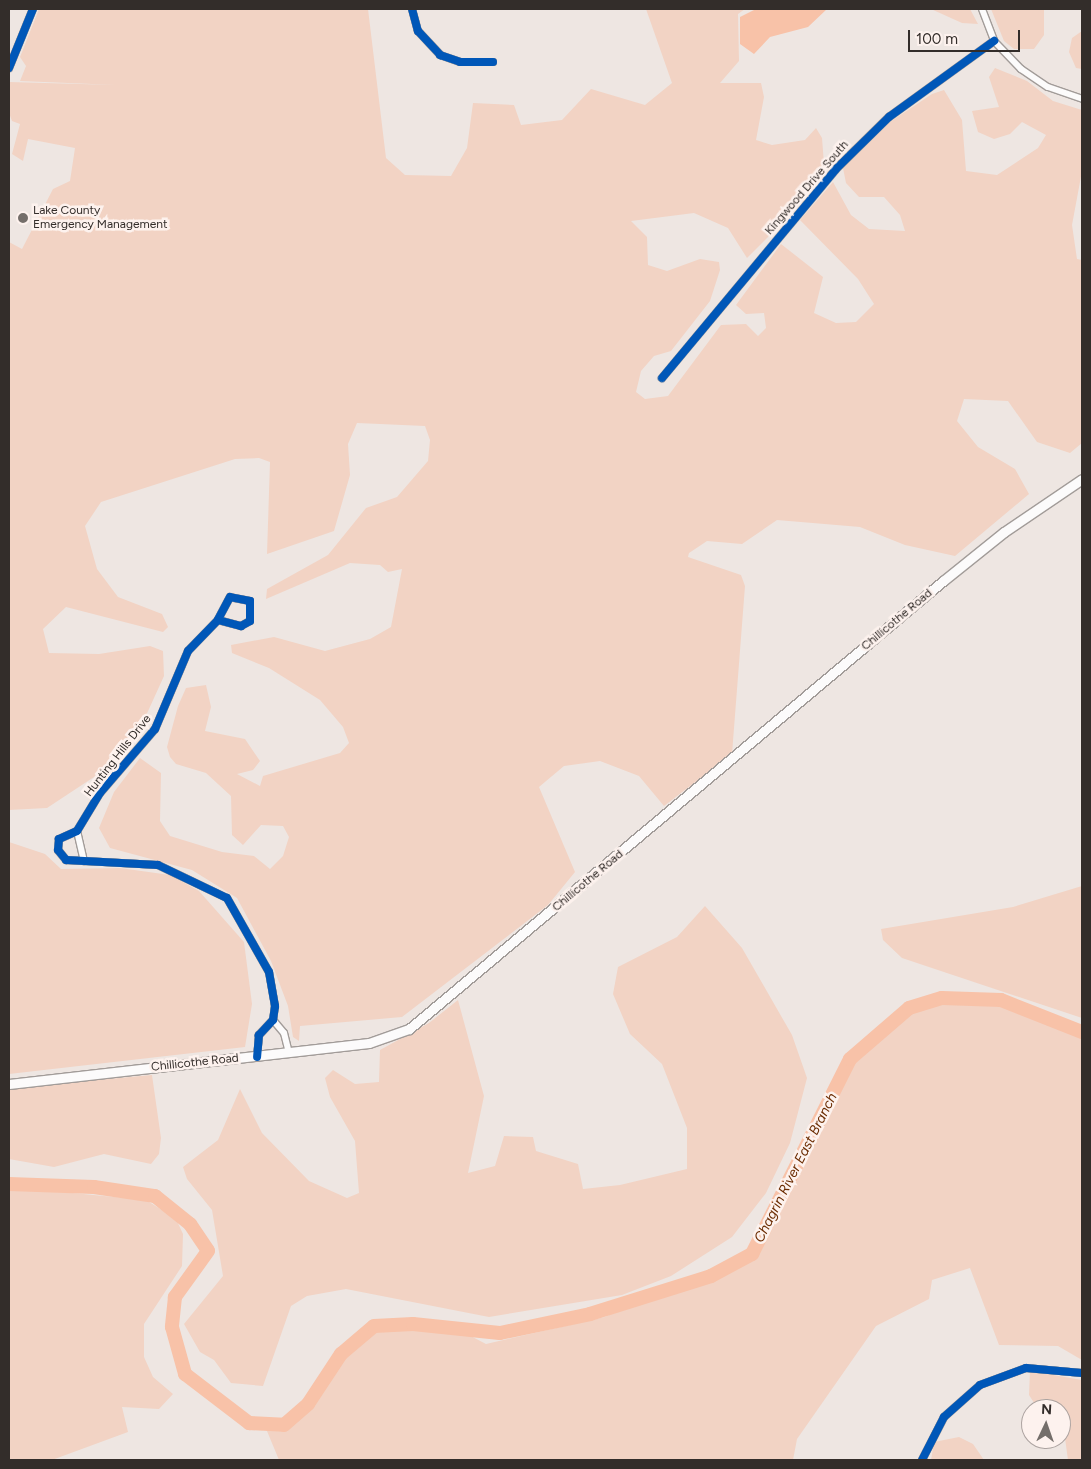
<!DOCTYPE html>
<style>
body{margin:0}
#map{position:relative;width:1091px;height:1469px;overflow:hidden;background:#eee6e2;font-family:Figtree,sans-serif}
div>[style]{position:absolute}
.green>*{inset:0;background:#f2d3c4}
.water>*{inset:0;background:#f8c2a8}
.river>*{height:14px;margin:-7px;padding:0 7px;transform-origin:7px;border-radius:7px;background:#f8c2a8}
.roads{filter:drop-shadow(1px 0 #a29c99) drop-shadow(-1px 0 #a29c99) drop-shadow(0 1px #a29c99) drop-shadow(0 -1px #a29c99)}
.street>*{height:6px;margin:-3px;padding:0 3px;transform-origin:3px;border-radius:3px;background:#fcfbfb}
.secondary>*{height:9px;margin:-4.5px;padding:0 4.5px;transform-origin:4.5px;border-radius:4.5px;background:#fcfbfb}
.cycleway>*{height:8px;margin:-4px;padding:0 4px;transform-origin:4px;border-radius:4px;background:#0057b8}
.dots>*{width:14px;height:14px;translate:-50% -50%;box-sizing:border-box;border:2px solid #fdf2ee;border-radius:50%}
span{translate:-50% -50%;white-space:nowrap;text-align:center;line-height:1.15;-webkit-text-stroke:5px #fdf2ee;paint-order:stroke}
.street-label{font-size:12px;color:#332d2a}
.poi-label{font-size:12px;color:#332d2a}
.left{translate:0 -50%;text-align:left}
.water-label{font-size:14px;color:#6b2c02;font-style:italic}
.frame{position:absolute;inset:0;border:10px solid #332d2a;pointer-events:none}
.north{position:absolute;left:1021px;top:1399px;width:50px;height:50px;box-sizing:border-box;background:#fdf2ee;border:1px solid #aca3a0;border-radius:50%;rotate:3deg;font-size:14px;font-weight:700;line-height:20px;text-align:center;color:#332d2a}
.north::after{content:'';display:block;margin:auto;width:18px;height:22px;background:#746e6a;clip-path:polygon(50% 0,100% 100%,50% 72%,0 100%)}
.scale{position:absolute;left:908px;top:30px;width:112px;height:22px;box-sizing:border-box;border:2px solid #332d2a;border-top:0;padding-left:6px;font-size:15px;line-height:18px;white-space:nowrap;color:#332d2a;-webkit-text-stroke:4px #fdf2ee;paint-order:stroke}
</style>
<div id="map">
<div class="green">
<div style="clip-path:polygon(39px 9px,368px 9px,386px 158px,405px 175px,451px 176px,467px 148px,473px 103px,514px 105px,521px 125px,562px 120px,591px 89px,645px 105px,672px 83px,646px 9px,745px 9px,738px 14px,739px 61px,720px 83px,761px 83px,764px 97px,756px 140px,772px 145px,805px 140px,816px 128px,822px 138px,824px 164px,774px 231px,747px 258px,728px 228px,694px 213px,631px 221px,647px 237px,648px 265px,667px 271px,700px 259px,719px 262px,720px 270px,710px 301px,671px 351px,654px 356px,641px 371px,636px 392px,645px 399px,668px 396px,721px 325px,746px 324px,758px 336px,766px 328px,764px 313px,746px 314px,736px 305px,781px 244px,823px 277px,814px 313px,836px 323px,856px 322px,874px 304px,858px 279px,800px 220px,833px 182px,851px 215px,869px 229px,905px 231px,900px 215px,884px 197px,859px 197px,846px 183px,843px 168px,890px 122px,932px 94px,944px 90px,962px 120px,966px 171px,997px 175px,1038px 148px,1046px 135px,1022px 122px,1010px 134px,994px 139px,978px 132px,972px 111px,999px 107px,989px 77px,995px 68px,1027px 81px,1053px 101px,1082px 110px,1082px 171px,1072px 225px,1077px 259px,1082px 260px,1082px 443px,1070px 453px,1037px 442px,1008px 401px,964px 399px,957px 421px,978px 447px,1015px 469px,1029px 494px,955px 556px,905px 545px,860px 527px,777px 520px,742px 544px,707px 541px,689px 553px,688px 557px,741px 575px,745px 586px,732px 754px,664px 806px,639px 776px,600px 761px,564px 766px,539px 787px,575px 872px,548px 905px,402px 1017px,300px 1026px,299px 1041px,293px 1037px,288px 1006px,271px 961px,237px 898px,192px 870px,110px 848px,99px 828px,114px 792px,140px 758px,161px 773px,160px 821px,170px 836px,222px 852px,254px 856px,270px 869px,283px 856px,289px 837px,283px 826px,261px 825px,243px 845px,232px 835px,231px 796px,206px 773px,176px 764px,170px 757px,167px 747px,178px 706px,186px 688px,206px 685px,211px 707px,205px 731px,245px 739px,260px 761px,253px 770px,237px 774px,260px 786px,263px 776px,340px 753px,349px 743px,343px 727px,320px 700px,269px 668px,232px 653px,231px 645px,274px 637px,325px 651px,370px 639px,391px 627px,402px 569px,388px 572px,380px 565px,350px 563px,266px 599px,267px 589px,328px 555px,366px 508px,397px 497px,428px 461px,430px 440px,425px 426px,357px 423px,348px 444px,350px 475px,334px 531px,267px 554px,270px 462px,259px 458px,235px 459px,101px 502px,85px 526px,97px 569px,118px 597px,162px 614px,168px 627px,163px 632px,66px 607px,43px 629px,49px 653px,99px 654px,150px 646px,163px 651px,164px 676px,139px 731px,94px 777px,47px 808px,9px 810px,9px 242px,22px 249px,53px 189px,70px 181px,75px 148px,28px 139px,23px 161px,12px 154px,20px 124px,12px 121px,9px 113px,9px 82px,116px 85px,20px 81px,26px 66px,20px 57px)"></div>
<div style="clip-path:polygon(931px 9px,970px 9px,978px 24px,962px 23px)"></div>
<div style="clip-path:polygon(991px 9px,1044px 9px,1044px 35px,1034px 49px,1014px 49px,1004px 41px)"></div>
<div style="clip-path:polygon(1082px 31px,1082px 69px,1076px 68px,1069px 52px,1072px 38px)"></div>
<div style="clip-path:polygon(9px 842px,45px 854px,61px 869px,120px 868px,170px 875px,199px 891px,244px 942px,252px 1004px,245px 1047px,9px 1074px)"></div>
<div style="clip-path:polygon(1082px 886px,1082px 1018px,902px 958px,883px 940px,881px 929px,1013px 907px)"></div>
<div style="clip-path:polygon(705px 906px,742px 948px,792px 1035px,807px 1078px,790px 1143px,766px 1193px,732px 1237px,671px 1276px,622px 1295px,489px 1317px,346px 1289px,307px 1296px,291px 1306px,263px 1386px,231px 1383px,214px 1360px,200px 1352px,184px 1324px,223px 1276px,212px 1210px,187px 1179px,183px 1167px,218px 1140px,240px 1089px,262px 1133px,309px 1181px,347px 1198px,359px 1193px,355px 1141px,330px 1097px,325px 1078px,333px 1070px,355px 1084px,379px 1082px,380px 1050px,429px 1023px,458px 1000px,484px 1096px,468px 1173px,495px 1166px,504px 1136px,533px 1137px,536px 1151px,578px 1164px,583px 1189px,620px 1185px,687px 1169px,687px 1128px,662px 1064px,630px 1034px,613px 994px,618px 967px,677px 937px)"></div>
<div style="clip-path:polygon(942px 998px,1001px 1000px,1082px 1032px,1082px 1360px,1058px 1346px,999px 1345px,970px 1268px,932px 1280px,929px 1299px,876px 1326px,797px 1439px,793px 1460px,279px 1460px,262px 1419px,284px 1425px,308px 1404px,341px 1354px,374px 1326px,413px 1324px,463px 1332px,486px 1344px,605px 1317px,655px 1293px,711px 1276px,752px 1254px,850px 1059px,909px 1008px)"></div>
<div style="clip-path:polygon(152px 1075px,161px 1138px,159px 1154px,151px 1164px,104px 1154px,54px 1167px,9px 1159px,9px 1088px)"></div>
<div style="clip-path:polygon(9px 1187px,146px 1200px,176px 1219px,183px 1234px,182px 1266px,144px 1324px,144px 1357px,153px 1377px,173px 1394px,159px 1409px,122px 1407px,128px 1432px,52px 1460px,9px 1460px)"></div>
<div style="clip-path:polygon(1030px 1371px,1082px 1380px,1082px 1460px,1068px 1460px,1061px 1409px,1038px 1409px,1029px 1395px)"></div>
<div style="clip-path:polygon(959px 1437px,973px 1444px,984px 1460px,931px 1460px,934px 1442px)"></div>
</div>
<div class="water">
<div style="clip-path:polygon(756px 9px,827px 9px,808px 27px,770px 37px,754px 54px,740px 44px,740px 17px)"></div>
</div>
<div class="river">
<div style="left:9px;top:1184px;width:85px;rotate:2deg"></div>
<div style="left:94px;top:1187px;width:62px;rotate:8.4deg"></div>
<div style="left:155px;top:1196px;width:45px;rotate:38.7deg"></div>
<div style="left:190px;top:1224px;width:32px;rotate:56deg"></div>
<div style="left:208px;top:1251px;width:57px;rotate:125.7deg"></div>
<div style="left:175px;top:1297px;width:30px;rotate:96deg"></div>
<div style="left:172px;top:1327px;width:49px;rotate:74.5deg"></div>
<div style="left:185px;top:1374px;width:81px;rotate:37.4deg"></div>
<div style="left:249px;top:1423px;width:35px;rotate:3deg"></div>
<div style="left:284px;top:1425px;width:32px;rotate:-41deg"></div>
<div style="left:308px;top:1404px;width:60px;rotate:-56.6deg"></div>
<div style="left:341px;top:1354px;width:43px;rotate:-40.3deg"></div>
<div style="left:374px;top:1326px;width:39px;rotate:-3deg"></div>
<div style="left:413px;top:1324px;width:87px;rotate:5.9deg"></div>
<div style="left:500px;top:1333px;width:92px;rotate:-11.9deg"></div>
<div style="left:590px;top:1314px;width:127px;rotate:-17.4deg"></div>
<div style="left:711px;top:1276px;width:47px;rotate:-28.2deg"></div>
<div style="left:752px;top:1254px;width:218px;rotate:-63.3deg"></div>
<div style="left:850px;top:1059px;width:78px;rotate:-40.8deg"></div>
<div style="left:909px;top:1008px;width:34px;rotate:-17deg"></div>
<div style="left:942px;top:998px;width:59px;rotate:1.9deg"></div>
<div style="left:1001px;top:1000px;width:87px;rotate:21.6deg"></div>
</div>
<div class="roads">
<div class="street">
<div style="left:412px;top:9px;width:23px;rotate:75deg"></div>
<div style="left:418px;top:31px;width:33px;rotate:47deg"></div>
<div style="left:440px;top:55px;width:21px;rotate:19deg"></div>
<div style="left:460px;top:62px;width:33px"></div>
<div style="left:982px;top:9px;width:34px;rotate:69deg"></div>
<div style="left:994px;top:41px;width:39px;rotate:46deg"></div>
<div style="left:1021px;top:69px;width:32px;rotate:34deg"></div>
<div style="left:1048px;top:87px;width:36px;rotate:19deg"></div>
<div style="left:9px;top:68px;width:64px;rotate:-67.9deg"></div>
<div style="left:662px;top:378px;width:271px;rotate:-50.2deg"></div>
<div style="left:835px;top:170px;width:76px;rotate:-44.5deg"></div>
<div style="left:889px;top:117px;width:130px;rotate:-35.9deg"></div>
<div style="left:218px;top:620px;width:24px;rotate:15deg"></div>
<div style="left:241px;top:626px;width:10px;rotate:-29deg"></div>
<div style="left:250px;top:621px;width:20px;rotate:-90deg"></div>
<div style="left:250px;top:601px;width:20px;rotate:-169deg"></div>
<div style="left:230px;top:597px;width:26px;rotate:118deg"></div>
<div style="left:218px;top:620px;width:43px;rotate:134.1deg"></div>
<div style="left:188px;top:651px;width:85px;rotate:112.9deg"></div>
<div style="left:155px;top:729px;width:84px;rotate:130.7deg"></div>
<div style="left:100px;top:793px;width:44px;rotate:121.2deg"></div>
<div style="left:77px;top:831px;width:20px;rotate:156deg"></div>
<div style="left:59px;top:839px;width:11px;rotate:95deg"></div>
<div style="left:58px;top:850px;width:13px;rotate:51deg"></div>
<div style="left:66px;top:860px;width:92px;rotate:3.1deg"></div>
<div style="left:158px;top:865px;width:76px;rotate:25.6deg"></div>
<div style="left:227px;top:898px;width:85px;rotate:60.4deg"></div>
<div style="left:269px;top:972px;width:35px;rotate:80deg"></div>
<div style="left:275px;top:1006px;width:14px;rotate:98deg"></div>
<div style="left:273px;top:1020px;width:21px;rotate:133deg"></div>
<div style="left:259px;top:1035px;width:22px;rotate:95deg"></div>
<div style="left:77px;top:831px;width:31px;rotate:77deg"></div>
<div style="left:273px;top:1020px;width:17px;rotate:50deg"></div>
<div style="left:284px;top:1033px;width:21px;rotate:76deg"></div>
<div style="left:922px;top:1460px;width:48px;rotate:-62.9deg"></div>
<div style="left:944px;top:1417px;width:48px;rotate:-41.6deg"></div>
<div style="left:980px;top:1385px;width:49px;rotate:-20.3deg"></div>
<div style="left:1026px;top:1368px;width:56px;rotate:5.1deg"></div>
</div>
<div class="secondary">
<div style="left:9px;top:1084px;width:362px;rotate:-6.5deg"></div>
<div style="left:369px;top:1043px;width:42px;rotate:-19.3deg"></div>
<div style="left:409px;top:1029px;width:697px;rotate:-40deg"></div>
<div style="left:943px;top:581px;width:78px;rotate:-38.8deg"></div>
<div style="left:1004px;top:532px;width:94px;rotate:-34.2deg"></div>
</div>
</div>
<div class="cycleway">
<div style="left:412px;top:9px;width:23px;rotate:75deg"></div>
<div style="left:418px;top:31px;width:33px;rotate:47deg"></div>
<div style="left:440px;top:55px;width:21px;rotate:19deg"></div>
<div style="left:460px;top:62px;width:33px"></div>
<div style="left:9px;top:68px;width:64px;rotate:-67.9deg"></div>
<div style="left:662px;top:378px;width:271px;rotate:-50.2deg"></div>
<div style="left:835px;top:170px;width:76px;rotate:-44.5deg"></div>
<div style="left:889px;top:117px;width:130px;rotate:-35.9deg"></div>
<div style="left:218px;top:620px;width:24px;rotate:15deg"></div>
<div style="left:241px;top:626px;width:10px;rotate:-29deg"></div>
<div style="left:250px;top:621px;width:20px;rotate:-90deg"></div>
<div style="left:250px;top:601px;width:20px;rotate:-169deg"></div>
<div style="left:230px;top:597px;width:26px;rotate:118deg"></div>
<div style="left:218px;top:620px;width:43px;rotate:134.1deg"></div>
<div style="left:188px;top:651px;width:85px;rotate:112.9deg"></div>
<div style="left:155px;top:729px;width:84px;rotate:130.7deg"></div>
<div style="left:100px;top:793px;width:44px;rotate:121.2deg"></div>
<div style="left:77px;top:831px;width:20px;rotate:156deg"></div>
<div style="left:59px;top:839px;width:11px;rotate:95deg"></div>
<div style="left:58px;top:850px;width:13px;rotate:51deg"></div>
<div style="left:66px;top:860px;width:92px;rotate:3.1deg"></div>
<div style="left:158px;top:865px;width:76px;rotate:25.6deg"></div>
<div style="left:227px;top:898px;width:85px;rotate:60.4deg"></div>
<div style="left:269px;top:972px;width:35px;rotate:80deg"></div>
<div style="left:275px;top:1006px;width:14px;rotate:98deg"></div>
<div style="left:273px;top:1020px;width:21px;rotate:133deg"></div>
<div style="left:259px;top:1035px;width:22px;rotate:95deg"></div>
<div style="left:922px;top:1460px;width:48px;rotate:-62.9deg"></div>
<div style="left:944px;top:1417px;width:48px;rotate:-41.6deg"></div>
<div style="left:980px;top:1385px;width:49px;rotate:-20.3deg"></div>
<div style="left:1026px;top:1368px;width:56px;rotate:5.1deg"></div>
</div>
<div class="dots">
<div style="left:23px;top:218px;background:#746e6a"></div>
</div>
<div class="street-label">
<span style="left:807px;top:188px;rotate:-49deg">Kingwood Drive South</span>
<span style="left:897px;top:620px;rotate:-40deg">Chillicothe Road</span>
<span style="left:118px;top:756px;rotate:-52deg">Hunting Hills Drive</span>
<span style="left:588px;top:881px;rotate:-40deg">Chillicothe Road</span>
<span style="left:195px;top:1063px;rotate:-6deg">Chillicothe Road</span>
</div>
<div class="poi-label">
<span class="left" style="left:33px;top:218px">Lake County<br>Emergency Management</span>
</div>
<div class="water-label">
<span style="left:796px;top:1168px;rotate:-63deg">Chagrin River East Branch</span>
</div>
<div class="frame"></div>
<div class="north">N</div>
<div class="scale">100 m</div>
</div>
